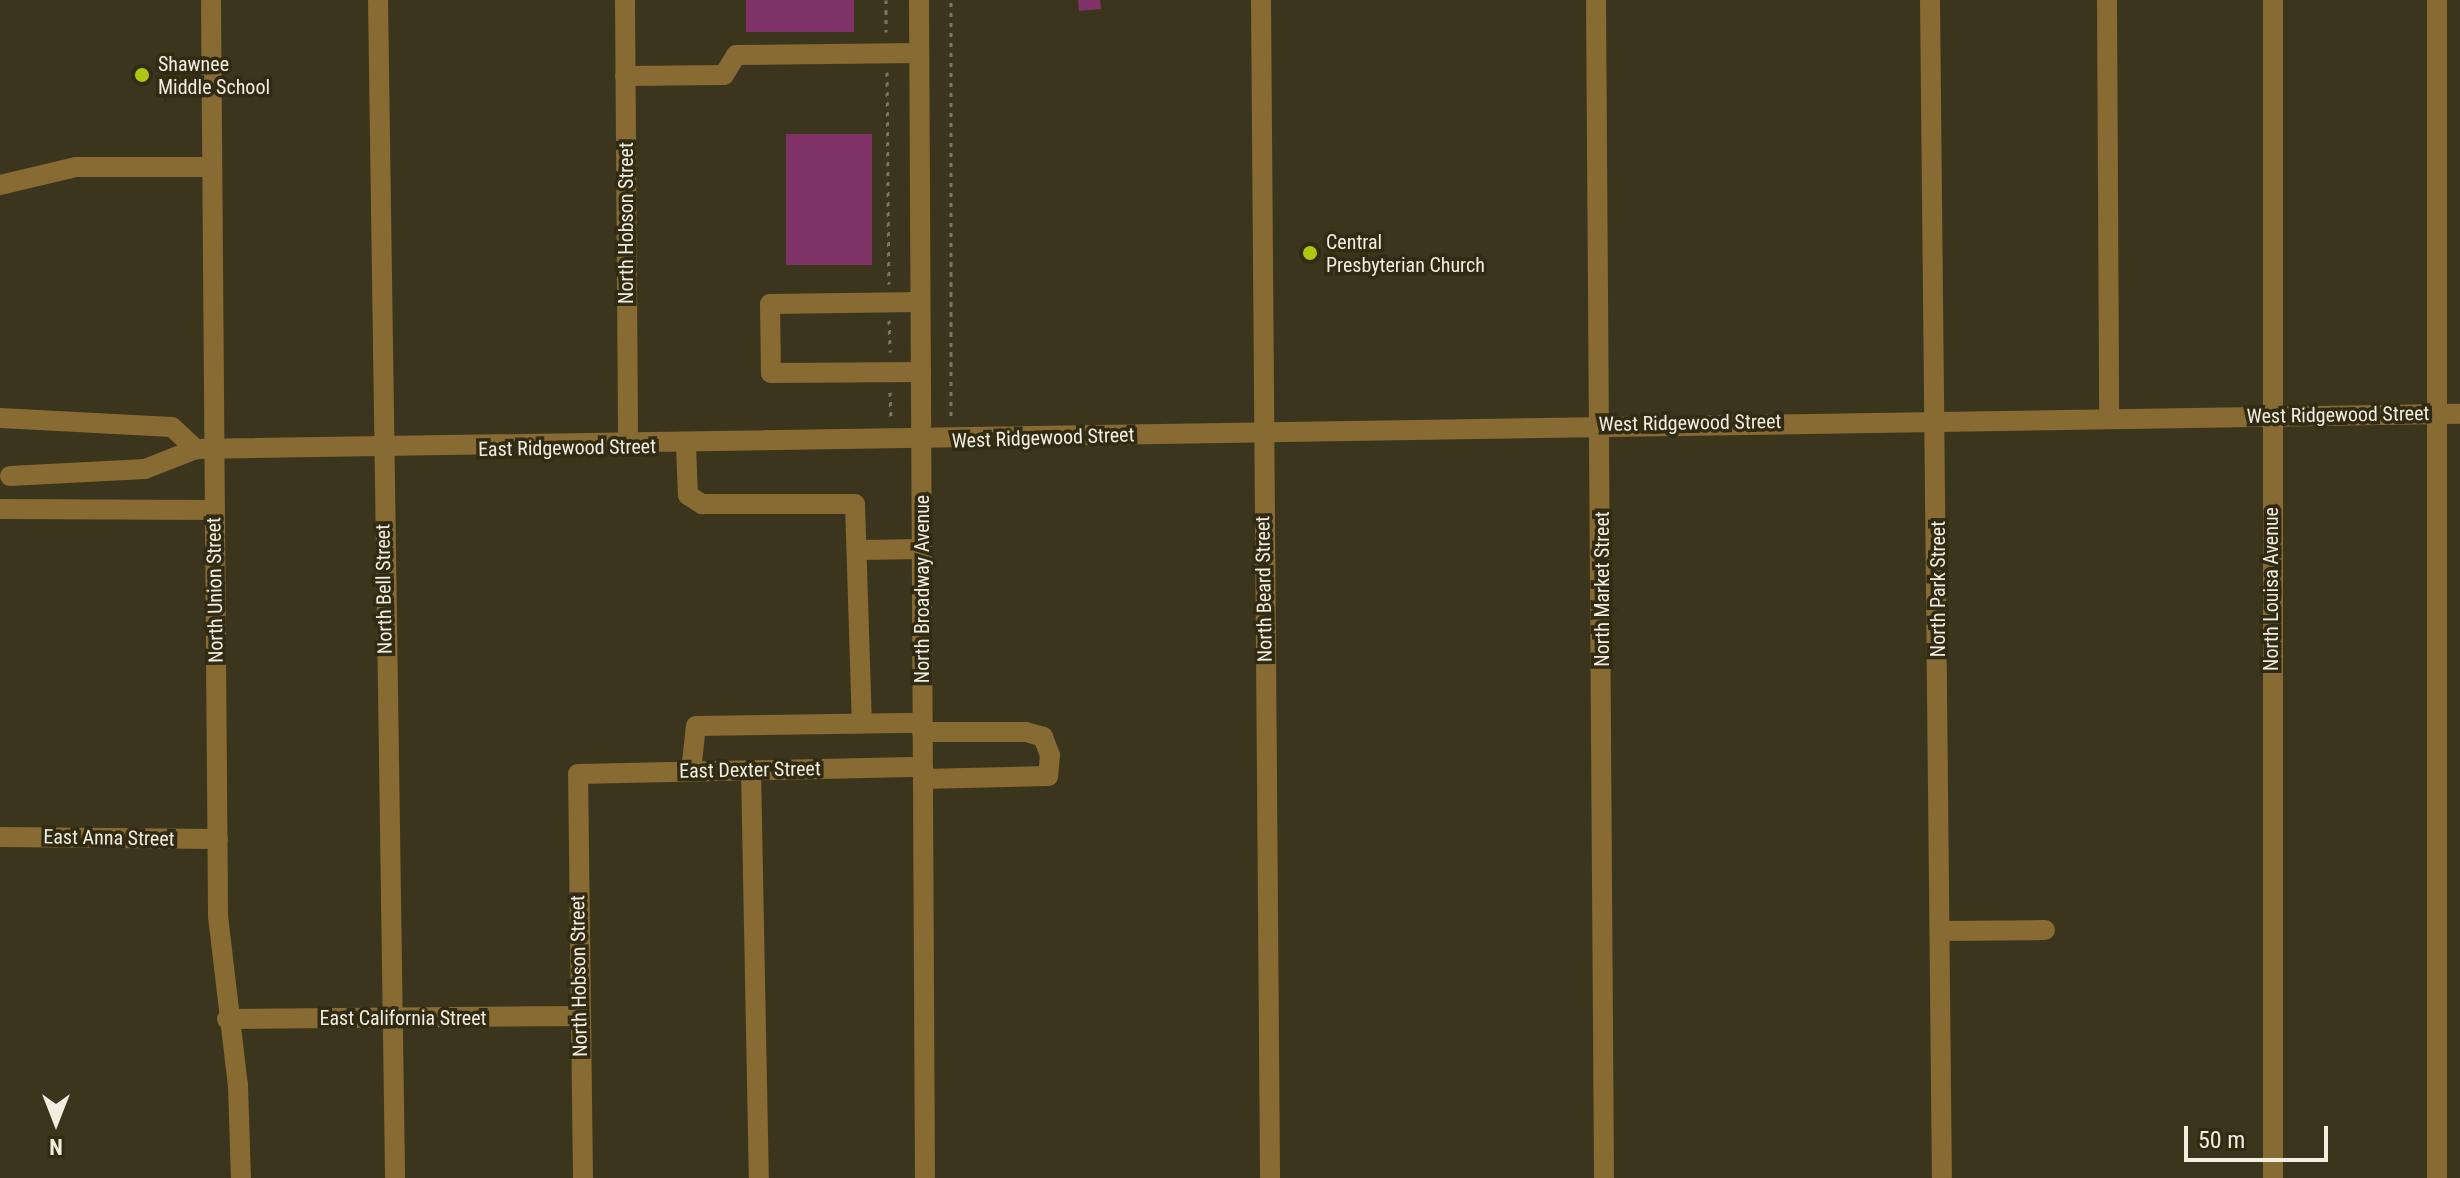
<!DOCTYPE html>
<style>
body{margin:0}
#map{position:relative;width:2460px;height:1178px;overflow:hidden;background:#3b351d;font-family:"Roboto Condensed",sans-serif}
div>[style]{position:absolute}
.building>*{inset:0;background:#803366;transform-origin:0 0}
.path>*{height:3px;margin-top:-1.5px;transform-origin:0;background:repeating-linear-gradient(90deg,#7b7662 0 4px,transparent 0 10px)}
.minor>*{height:20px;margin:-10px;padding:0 10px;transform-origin:10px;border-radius:10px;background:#886a33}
.dots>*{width:22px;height:22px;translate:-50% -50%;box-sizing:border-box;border:4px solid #312b13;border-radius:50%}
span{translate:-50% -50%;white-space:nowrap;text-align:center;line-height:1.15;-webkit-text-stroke:7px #312b13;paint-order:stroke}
.poi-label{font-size:20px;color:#f1eee0}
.left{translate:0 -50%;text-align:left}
.street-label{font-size:20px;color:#f1eee0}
.north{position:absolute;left:16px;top:1082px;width:80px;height:80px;-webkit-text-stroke:6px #312b13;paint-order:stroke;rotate:180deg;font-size:22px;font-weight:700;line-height:32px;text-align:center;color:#f1eee0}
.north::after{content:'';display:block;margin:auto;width:28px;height:36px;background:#f1eee0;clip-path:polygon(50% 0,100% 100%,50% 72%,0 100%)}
.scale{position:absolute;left:2184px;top:1126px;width:144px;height:36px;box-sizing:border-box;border:4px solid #f1eee0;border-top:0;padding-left:10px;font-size:24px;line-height:28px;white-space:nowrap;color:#f1eee0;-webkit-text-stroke:6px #312b13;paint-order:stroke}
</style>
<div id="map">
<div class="building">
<div style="left:746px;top:0;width:108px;height:32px"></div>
<div style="clip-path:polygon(1078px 0,1100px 0,1101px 9px,1079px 11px)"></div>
<div style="left:786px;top:134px;width:86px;height:131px"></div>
</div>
<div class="path">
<div style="left:886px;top:0;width:32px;rotate:90deg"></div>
<div style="left:887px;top:72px;width:212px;rotate:89.5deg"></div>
<div style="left:889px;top:320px;width:32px;rotate:88deg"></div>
<div style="left:890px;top:392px;width:25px;rotate:88deg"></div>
<div style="left:951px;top:416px;width:416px;rotate:-90deg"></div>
</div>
<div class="minor">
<div style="left:211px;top:0;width:916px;rotate:89.56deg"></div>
<div style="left:218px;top:916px;width:170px;rotate:83.3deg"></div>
<div style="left:238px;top:1085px;width:93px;rotate:88.2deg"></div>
<div style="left:378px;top:0;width:1178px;rotate:89.17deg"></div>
<div style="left:625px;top:0;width:447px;rotate:89.6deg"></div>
<div style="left:919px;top:0;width:1178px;rotate:89.71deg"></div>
<div style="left:1261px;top:0;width:1178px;rotate:89.56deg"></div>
<div style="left:1596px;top:0;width:1178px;rotate:89.61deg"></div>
<div style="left:1930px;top:0;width:1178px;rotate:89.42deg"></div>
<div style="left:2107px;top:0;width:419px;rotate:89.7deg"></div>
<div style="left:625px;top:76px;width:99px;rotate:-0.6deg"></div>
<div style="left:724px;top:75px;width:23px;rotate:-59deg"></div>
<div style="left:736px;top:55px;width:183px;rotate:-0.6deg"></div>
<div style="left:0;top:185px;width:78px;rotate:-13.3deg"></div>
<div style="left:76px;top:167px;width:136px"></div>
<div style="left:920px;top:302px;width:150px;rotate:179.2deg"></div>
<div style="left:770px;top:304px;width:69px;rotate:89.2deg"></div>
<div style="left:771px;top:373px;width:150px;rotate:-0.4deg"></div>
<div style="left:0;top:418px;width:172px;rotate:3deg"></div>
<div style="left:172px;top:427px;width:33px;rotate:43deg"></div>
<div style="left:686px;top:446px;width:49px;rotate:87.7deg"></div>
<div style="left:688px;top:495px;width:17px;rotate:33deg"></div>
<div style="left:702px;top:504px;width:153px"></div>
<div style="left:855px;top:504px;width:219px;rotate:88.2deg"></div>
<div style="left:10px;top:476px;width:135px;rotate:-3deg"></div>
<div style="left:145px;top:469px;width:55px;rotate:-21.4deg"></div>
<div style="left:196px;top:449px;width:2264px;rotate:-0.89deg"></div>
<div style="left:0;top:509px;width:214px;rotate:0.3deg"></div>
<div style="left:861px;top:550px;width:61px;rotate:-0.9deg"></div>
<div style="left:922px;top:732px;width:104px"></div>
<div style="left:1026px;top:732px;width:18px;rotate:16deg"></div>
<div style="left:1043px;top:737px;width:19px;rotate:69deg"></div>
<div style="left:1050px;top:755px;width:21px;rotate:95deg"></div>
<div style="left:1048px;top:776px;width:125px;rotate:178.6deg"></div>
<div style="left:751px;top:770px;width:408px;rotate:88.9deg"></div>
<div style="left:691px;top:771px;width:45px;rotate:-83.7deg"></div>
<div style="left:696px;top:726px;width:226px;rotate:-0.8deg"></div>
<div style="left:0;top:837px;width:218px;rotate:0.5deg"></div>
<div style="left:1940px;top:931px;width:105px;rotate:-0.5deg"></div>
<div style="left:227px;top:1019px;width:352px;rotate:-0.5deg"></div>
<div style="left:583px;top:1178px;width:404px;rotate:-90.7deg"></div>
<div style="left:578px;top:774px;width:345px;rotate:-1.2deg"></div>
<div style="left:2273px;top:1178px;width:1178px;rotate:-90deg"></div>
<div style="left:2437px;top:1178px;width:1178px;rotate:-90deg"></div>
</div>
<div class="dots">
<div style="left:142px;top:75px;background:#acc612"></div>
<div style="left:1310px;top:253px;background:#acc612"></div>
</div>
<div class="poi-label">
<span class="left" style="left:158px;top:76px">Shawnee<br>Middle School</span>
<span class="left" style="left:1326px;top:254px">Central<br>Presbyterian Church</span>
</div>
<div class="street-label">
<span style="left:626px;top:223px;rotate:-90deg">North Hobson Street</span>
<span style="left:2338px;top:415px;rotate:-1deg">West Ridgewood Street</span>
<span style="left:1690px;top:423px;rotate:-1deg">West Ridgewood Street</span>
<span style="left:1043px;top:438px;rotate:-2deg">West Ridgewood Street</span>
<span style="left:567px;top:448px;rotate:-1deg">East Ridgewood Street</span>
<span style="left:384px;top:589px;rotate:-91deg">North Bell Street</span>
<span style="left:922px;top:589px;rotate:-90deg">North Broadway Avenue</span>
<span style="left:1264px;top:589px;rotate:-91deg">North Beard Street</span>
<span style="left:1602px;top:589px;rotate:-90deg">North Market Street</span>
<span style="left:1938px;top:589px;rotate:-90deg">North Park Street</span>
<span style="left:2271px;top:589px;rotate:-90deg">North Louisa Avenue</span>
<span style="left:215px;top:590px;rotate:-91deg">North Union Street</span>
<span style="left:750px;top:770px;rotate:-1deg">East Dexter Street</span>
<span style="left:109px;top:838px;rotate:1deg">East Anna Street</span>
<span style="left:579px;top:976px;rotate:-91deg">North Hobson Street</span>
<span style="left:403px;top:1018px">East California Street</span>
</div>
<div class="north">N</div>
<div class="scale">50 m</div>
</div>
